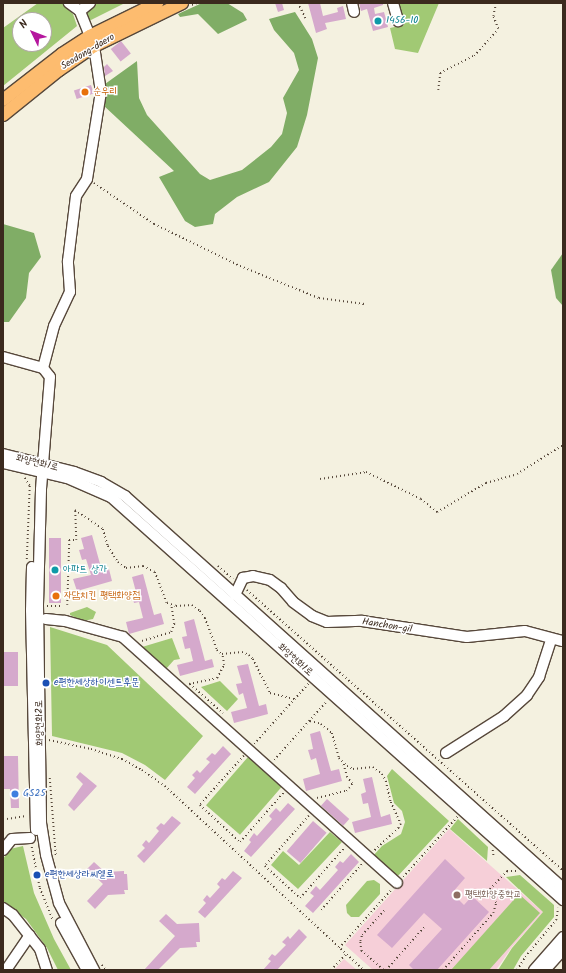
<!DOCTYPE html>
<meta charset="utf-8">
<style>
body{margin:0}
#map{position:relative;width:566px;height:973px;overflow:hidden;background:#f4f1e0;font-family:Kalam,"Poor Story",sans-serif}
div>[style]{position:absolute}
.built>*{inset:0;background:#f6cfd8}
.green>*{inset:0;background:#a1c974;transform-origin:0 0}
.forest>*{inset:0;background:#80ad66}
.building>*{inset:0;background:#d5a9cc;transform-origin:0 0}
.path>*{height:1.5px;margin-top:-0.75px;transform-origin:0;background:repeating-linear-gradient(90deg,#57483b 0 1px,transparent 0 4px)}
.roads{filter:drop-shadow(1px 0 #57483b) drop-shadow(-1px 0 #57483b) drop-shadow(0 1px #57483b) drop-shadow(0 -1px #57483b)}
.minor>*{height:10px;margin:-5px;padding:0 5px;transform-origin:5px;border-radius:5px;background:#fff}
.major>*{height:12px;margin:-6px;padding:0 6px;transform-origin:6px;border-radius:6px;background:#fdbc6f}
.dots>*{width:11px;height:11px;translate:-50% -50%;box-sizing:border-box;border:2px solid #fff;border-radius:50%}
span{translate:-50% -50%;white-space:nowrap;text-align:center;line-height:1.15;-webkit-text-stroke:3px #fff;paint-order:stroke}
.culture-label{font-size:10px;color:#0d838f}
.left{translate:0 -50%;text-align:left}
.street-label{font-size:10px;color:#3b2a1e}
.food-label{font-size:10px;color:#c56008}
.transit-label{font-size:10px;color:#164399}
.shop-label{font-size:10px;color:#366cbe}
.education-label{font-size:10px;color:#785e54}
.frame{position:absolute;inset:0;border:4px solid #3b2a1e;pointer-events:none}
.north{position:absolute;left:12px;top:12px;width:40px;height:40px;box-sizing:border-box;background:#fff;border:1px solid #b1aaa5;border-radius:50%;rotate:313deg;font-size:11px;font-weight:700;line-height:16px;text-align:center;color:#3b2a1e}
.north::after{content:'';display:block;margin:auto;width:14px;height:18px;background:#b5179e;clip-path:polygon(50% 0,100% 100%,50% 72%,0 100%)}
</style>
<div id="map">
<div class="built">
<div style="clip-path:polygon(449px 829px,543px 912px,512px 947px,496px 970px,373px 970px,345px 945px)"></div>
<div style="clip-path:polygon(344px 959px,357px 970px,334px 970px)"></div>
</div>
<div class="green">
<div style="clip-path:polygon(evenodd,38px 3px,63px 3px,73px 14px,77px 26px,3px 86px,3px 28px,38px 3px,20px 20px,44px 20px,44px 44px,20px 44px,20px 20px)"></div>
<div style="clip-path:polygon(95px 3px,125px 3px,89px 21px,86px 10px)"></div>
<div style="clip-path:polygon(398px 3px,439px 3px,418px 53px,395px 49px,390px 28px,404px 25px)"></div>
<div style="clip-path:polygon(87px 607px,96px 612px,93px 619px,83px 621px,70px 615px,70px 613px)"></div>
<div style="clip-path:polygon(50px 627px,107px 645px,203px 736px,165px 780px,145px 765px,122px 753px,52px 736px)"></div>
<div style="clip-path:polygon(172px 638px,180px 659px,174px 660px,166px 669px,142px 647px)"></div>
<div style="clip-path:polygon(220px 681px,238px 699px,227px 711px,201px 687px)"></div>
<div style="left:248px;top:757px;width:45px;height:64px;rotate:41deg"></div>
<div style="clip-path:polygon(392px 769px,449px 821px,397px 877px,373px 856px,382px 846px,401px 834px,405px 822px,402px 811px,394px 803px,387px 776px)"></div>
<div style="clip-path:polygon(458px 819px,488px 847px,487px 861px,450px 829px)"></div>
<div style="clip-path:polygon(330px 832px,342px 842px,298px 889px,271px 865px,283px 851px,299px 865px)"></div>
<div style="clip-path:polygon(23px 846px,34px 893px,54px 939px,71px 970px,58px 970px,47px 948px,26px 919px,3px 903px,3px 859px,10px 849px)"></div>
<div style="clip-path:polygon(520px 875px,554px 905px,554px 917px,521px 956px,513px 970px,498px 970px,512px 948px,543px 912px,506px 877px)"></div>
<div style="clip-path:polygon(374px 880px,380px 884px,380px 894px,359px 917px,351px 917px,347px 913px,346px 905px,367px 881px)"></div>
<div style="clip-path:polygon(519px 894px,540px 913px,489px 970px,451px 970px)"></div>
</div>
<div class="forest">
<div style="clip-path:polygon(202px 3px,227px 3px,243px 13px,247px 20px,218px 34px,198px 14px,180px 17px,178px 14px)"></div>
<div style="clip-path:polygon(295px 12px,312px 39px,318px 58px,307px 115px,297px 147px,269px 182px,237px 197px,215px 214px,213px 224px,195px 227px,185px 221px,159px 177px,174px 171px,103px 105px,105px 84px,137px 61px,139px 98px,147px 115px,200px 174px,210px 180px,242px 170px,271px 147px,282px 134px,287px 113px,283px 98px,299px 70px,294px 53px,274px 30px,269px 19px)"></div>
<div style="clip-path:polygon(3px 224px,34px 233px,41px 257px,29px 273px,26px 298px,9px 322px,3px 322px)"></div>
<div style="clip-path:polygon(563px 253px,563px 306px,556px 298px,551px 270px)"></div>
</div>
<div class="building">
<div style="clip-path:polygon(275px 3px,282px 3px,284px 10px,278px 12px)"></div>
<div style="clip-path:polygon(308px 3px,320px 3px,323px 16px,338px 12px,337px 8px,343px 6px,346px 19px,325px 23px,327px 29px,316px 33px)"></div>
<div style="clip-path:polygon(359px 3px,383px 3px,383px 5px,374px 8px,375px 14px,384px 12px,388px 27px,373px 31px,367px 9px,361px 11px)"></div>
<div style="left:121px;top:41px;width:16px;height:13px;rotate:52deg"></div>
<div style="clip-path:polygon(107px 64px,113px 71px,105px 76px,104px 67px)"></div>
<div style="left:91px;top:85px;width:9px;height:18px;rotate:72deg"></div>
<div style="clip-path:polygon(92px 535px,102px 571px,109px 569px,112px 581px,77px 591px,73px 579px,91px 575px,86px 559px,82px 560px,79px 550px,84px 549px,81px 538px)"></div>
<div style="left:61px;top:538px;width:65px;height:12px;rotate:90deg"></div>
<div style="clip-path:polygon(143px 574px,154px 615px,161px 613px,164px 624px,129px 634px,126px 622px,143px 618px,139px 602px,134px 603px,131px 593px,136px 592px,132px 577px)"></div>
<div style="clip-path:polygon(194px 619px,205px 661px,212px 659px,214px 667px,180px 676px,177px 665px,193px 661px,190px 648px,185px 649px,182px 637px,187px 636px,184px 622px)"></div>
<div style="left:3px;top:652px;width:15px;height:34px"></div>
<div style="clip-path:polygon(248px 664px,259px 706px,266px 704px,268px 714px,234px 723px,231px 712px,247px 708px,243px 693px,239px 695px,236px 684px,242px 683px,237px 666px)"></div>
<div style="clip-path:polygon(320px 731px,331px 771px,339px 769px,342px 781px,306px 791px,303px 779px,320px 774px,316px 758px,311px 760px,308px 750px,313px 749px,310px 734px)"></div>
<div style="clip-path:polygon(223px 746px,231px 754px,195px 794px,187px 787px,195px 778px,192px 775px,197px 770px,200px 773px,210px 762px,206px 759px,212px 753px,215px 755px)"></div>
<div style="clip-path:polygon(3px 756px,18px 756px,19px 808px,11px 808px,10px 789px,3px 789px)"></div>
<div style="clip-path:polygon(80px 772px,97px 786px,74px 811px,68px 805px,83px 784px,76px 777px)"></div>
<div style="clip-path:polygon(372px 777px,381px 817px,390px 814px,392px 824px,355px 833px,352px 822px,371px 817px,368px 803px,363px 804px,361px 794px,366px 792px,363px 779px)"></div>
<div style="left:327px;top:799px;width:30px;height:9px;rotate:42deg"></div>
<div style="clip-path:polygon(288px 803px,295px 809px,251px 857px,244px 851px,251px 842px,249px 840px,254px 833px,257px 836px,272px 819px,269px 816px,276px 808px,280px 812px)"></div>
<div style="clip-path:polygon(172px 816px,181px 823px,144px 863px,137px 856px,145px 848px,142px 845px,146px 840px,149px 843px,159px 831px,156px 828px,161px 823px,164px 825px)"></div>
<div style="left:313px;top:821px;width:18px;height:40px;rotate:41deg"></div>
<div style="clip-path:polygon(351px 854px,359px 862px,313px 913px,305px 906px,314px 896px,310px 893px,316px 886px,320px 890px,338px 870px,335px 867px,340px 861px,343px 863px)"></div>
<div style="clip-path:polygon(445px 859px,465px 878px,452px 893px,464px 905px,472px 896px,489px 912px,437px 970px,414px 970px,409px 965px,442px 929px,424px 913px,392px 948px,377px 935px)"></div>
<div style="clip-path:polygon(94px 862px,105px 872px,124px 871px,124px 874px,127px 874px,128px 890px,124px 890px,125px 894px,108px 895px,95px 909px,87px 901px,103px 884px,87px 869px)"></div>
<div style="clip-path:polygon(233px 871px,242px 878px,205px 918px,198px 912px,206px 903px,203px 900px,207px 895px,210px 898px,220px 887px,217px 884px,222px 878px,225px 880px)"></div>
<div style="clip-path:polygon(166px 914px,177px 924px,199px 923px,200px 942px,196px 942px,197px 947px,180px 948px,158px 970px,144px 970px,175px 936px,159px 921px)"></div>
<div style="clip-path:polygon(299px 929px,307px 937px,277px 970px,263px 970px,271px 961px,268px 959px,272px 954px,275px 956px,286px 945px,282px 942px,288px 936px,290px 939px)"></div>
</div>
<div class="path">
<div style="left:298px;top:3px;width:18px;rotate:63deg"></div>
<div style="left:192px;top:5px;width:5px;rotate:-22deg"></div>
<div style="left:438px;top:90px;width:17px;rotate:-83deg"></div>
<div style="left:440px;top:73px;width:38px;rotate:-27deg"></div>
<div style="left:474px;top:56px;width:36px;rotate:-48deg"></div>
<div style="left:498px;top:29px;width:14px;rotate:-111deg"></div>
<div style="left:493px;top:16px;width:13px;rotate:-77deg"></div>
<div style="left:94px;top:183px;width:73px;rotate:34.3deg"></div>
<div style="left:154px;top:224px;width:96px;rotate:26deg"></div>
<div style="left:240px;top:266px;width:85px;rotate:22.1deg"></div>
<div style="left:319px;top:298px;width:46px;rotate:7.4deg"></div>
<div style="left:25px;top:478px;width:9px;rotate:58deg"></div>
<div style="left:30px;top:486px;width:75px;rotate:92.3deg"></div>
<div style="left:320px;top:479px;width:47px;rotate:-8.7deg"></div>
<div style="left:366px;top:472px;width:61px;rotate:26.1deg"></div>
<div style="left:421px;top:499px;width:21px;rotate:39deg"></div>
<div style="left:437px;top:512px;width:57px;rotate:-30.6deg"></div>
<div style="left:486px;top:483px;width:32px;rotate:-16deg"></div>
<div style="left:517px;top:474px;width:54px;rotate:-32.2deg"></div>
<div style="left:218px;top:566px;width:20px;rotate:41deg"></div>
<div style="left:247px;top:590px;width:423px;rotate:41.6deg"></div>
<div style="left:67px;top:605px;width:65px;rotate:-88.2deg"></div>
<div style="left:69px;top:540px;width:7px"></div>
<div style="left:76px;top:540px;width:30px;rotate:-92deg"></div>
<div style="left:75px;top:510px;width:34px;rotate:34deg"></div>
<div style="left:103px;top:529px;width:18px;rotate:74deg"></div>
<div style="left:108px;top:546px;width:19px;rotate:58deg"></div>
<div style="left:118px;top:562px;width:10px;rotate:37deg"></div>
<div style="left:126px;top:568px;width:17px;rotate:-7deg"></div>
<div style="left:143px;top:566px;width:13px;rotate:27deg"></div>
<div style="left:155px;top:572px;width:33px;rotate:69deg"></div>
<div style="left:167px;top:603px;width:9px;rotate:18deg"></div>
<div style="left:176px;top:606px;width:16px;rotate:-4deg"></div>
<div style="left:192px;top:605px;width:10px;rotate:37deg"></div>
<div style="left:200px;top:611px;width:9px;rotate:54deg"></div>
<div style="left:205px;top:618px;width:34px;rotate:69deg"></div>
<div style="left:217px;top:650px;width:6px;rotate:39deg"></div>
<div style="left:222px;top:654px;width:20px;rotate:-6deg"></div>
<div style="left:242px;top:652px;width:8px;rotate:23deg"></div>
<div style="left:249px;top:655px;width:6px;rotate:45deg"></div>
<div style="left:253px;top:659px;width:38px;rotate:63deg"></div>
<div style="left:270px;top:693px;width:25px;rotate:14deg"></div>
<div style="left:47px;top:606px;width:13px"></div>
<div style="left:142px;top:641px;width:30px;rotate:-17deg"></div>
<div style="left:171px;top:632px;width:9px;rotate:-69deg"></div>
<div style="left:174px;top:624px;width:19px;rotate:-99deg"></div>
<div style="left:189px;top:684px;width:29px;rotate:-12deg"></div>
<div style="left:217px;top:678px;width:15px;rotate:-62deg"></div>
<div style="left:224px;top:665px;width:11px;rotate:-100deg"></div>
<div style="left:190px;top:684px;width:44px;rotate:41.3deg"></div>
<div style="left:310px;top:721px;width:11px;rotate:15deg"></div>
<div style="left:321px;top:724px;width:14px;rotate:39deg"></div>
<div style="left:332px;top:733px;width:26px;rotate:74deg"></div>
<div style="left:339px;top:758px;width:11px;rotate:45deg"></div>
<div style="left:347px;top:766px;width:7px;rotate:27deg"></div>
<div style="left:353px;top:769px;width:20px;rotate:-6deg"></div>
<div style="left:373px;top:767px;width:11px;rotate:38deg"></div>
<div style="left:382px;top:774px;width:8px;rotate:60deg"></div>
<div style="left:386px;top:781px;width:22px;rotate:77deg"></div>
<div style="left:391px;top:802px;width:24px;rotate:66deg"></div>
<div style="left:401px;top:824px;width:4px;rotate:117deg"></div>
<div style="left:399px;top:828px;width:34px;rotate:137deg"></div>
<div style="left:49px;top:740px;width:43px;rotate:12.1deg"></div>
<div style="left:91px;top:749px;width:33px;rotate:18deg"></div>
<div style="left:122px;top:759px;width:23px;rotate:29deg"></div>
<div style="left:142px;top:770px;width:28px;rotate:35deg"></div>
<div style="left:165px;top:786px;width:271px;rotate:42.8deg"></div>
<div style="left:254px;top:744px;width:81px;rotate:-48deg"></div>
<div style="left:244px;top:756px;width:66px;rotate:131.9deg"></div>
<div style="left:200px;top:805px;width:54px;rotate:42.8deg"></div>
<div style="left:240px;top:842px;width:67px;rotate:-48.7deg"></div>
<div style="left:274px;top:760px;width:79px;rotate:-48.1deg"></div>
<div style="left:50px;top:778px;width:78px;rotate:85.6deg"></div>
<div style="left:317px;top:798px;width:30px;rotate:-14deg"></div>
<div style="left:346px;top:791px;width:4px;rotate:-45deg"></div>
<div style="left:349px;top:788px;width:5px;rotate:-53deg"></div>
<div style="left:352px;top:784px;width:9px;rotate:-126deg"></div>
<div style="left:347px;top:777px;width:14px;rotate:-107deg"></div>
<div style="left:309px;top:816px;width:67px;rotate:131.3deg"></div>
<div style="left:265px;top:866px;width:47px;rotate:42.4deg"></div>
<div style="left:300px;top:898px;width:68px;rotate:-48.6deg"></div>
<div style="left:7px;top:819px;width:19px;rotate:-9deg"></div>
<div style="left:32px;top:847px;width:42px;rotate:79deg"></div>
<div style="left:40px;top:888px;width:35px;rotate:68deg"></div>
<div style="left:493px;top:850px;width:8px;rotate:83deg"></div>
<div style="left:403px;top:877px;width:81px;rotate:-48deg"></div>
<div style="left:321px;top:910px;width:62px;rotate:-48.3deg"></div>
<div style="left:339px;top:948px;width:78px;rotate:-48.1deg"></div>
<div style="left:102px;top:965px;width:6px;rotate:51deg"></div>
<div style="left:331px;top:970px;width:22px;rotate:-47deg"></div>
<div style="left:383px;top:970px;width:29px;rotate:-139deg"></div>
<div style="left:361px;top:951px;width:10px;rotate:-96deg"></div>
<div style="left:360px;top:941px;width:6px;rotate:-72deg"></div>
<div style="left:362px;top:935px;width:36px;rotate:-48deg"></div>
<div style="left:386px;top:970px;width:59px;rotate:-48.4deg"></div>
<div style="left:443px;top:970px;width:76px;rotate:-48.7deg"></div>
<div style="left:493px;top:913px;width:10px;rotate:-73deg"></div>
<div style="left:496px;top:903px;width:14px;rotate:-129deg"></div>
<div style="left:487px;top:892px;width:29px;rotate:-46deg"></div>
<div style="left:507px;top:871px;width:10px"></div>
<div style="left:517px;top:970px;width:15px;rotate:-58deg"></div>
<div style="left:525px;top:957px;width:48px;rotate:-50deg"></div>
<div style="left:556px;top:920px;width:12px;rotate:-81deg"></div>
</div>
<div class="roads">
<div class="minor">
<div style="left:352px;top:3px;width:9px;rotate:77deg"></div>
<div style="left:393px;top:3px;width:19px;rotate:74deg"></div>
<div style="left:80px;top:11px;width:13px;rotate:-39deg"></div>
<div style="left:3px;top:357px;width:41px;rotate:15.4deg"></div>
<div style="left:43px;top:368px;width:11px;rotate:52deg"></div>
<div style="left:50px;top:377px;width:113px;rotate:94.6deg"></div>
<div style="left:41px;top:490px;width:115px;rotate:91.5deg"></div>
<div style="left:38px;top:605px;width:218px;rotate:89.2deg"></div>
<div style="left:41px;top:823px;width:32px;rotate:81deg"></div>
<div style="left:46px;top:855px;width:50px;rotate:74.8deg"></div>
<div style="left:59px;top:903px;width:76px;rotate:62.4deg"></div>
<div style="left:43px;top:368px;width:43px;rotate:-75.3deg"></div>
<div style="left:54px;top:326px;width:38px;rotate:-65deg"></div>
<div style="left:70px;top:292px;width:31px;rotate:-94deg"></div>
<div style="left:68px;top:261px;width:65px;rotate:-83deg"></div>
<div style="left:76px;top:196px;width:20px;rotate:-57deg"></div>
<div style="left:87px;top:179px;width:88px;rotate:-80.9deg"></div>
<div style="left:101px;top:92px;width:47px;rotate:-98.7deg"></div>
<div style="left:94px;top:46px;width:38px;rotate:-112deg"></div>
<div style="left:80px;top:11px;width:14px;rotate:-144deg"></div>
<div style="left:3px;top:454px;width:73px;rotate:14.2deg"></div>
<div style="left:74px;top:472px;width:29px;rotate:20deg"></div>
<div style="left:101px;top:482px;width:28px;rotate:30deg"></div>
<div style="left:125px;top:496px;width:588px;rotate:41.83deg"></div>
<div style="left:3px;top:463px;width:66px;rotate:13.2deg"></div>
<div style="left:67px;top:478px;width:48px;rotate:23.4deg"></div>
<div style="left:111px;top:497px;width:606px;rotate:41.72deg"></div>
<div style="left:32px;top:567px;width:43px;rotate:91.3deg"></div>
<div style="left:31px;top:610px;width:220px;rotate:88.7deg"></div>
<div style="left:235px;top:595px;width:19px;rotate:-65deg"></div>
<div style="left:243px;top:578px;width:10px;rotate:-11deg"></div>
<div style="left:253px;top:576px;width:17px;rotate:13deg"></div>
<div style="left:270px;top:580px;width:14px;rotate:36deg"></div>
<div style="left:281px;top:588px;width:18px;rotate:49deg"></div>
<div style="left:293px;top:602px;width:24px;rotate:36deg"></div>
<div style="left:312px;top:616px;width:16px;rotate:22deg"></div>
<div style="left:327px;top:622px;width:35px;rotate:-2deg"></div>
<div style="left:362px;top:621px;width:106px;rotate:8.7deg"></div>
<div style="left:467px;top:637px;width:58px;rotate:-5.9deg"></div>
<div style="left:525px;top:631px;width:39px;rotate:15deg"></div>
<div style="left:46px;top:619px;width:19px;rotate:6deg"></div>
<div style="left:65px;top:621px;width:60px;rotate:15.4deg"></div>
<div style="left:123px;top:637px;width:368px;rotate:41.9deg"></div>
<div style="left:446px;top:753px;width:69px;rotate:-32.5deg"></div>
<div style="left:504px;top:716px;width:31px;rotate:-42deg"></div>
<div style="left:527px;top:695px;width:22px;rotate:-56deg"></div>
<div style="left:539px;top:677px;width:40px;rotate:-72deg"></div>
<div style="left:3px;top:850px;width:14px;rotate:-51deg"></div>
<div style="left:12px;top:839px;width:18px;rotate:-3deg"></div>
<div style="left:3px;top:908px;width:12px;rotate:35deg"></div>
<div style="left:13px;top:915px;width:43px;rotate:51.5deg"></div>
<div style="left:40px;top:949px;width:22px;rotate:72deg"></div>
<div style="left:61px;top:923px;width:54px;rotate:61deg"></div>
<div style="left:6px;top:970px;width:42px;rotate:-55.6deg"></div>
<div style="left:534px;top:970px;width:44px;rotate:-48.7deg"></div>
<div style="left:545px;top:970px;width:27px;rotate:-48deg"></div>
</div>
<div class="major">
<div style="left:3px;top:100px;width:75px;rotate:-37.9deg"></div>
<div style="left:62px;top:54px;width:33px;rotate:-33deg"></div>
<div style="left:90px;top:36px;width:75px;rotate:-26.2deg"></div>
<div style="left:3px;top:115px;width:72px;rotate:-38.8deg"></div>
<div style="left:59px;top:70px;width:42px;rotate:-34.4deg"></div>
<div style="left:94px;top:46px;width:98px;rotate:-26deg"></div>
</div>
</div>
<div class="dots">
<div style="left:378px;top:21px;background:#0f9aa8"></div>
<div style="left:85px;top:92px;background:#e8710a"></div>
<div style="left:55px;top:570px;background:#0f9aa8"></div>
<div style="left:56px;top:596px;background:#e8710a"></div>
<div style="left:46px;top:683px;background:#1a4fb4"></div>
<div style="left:15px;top:794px;background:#3f7fe0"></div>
<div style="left:37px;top:875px;background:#1a4fb4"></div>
<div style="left:457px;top:895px;background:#8d6e63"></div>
</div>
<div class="culture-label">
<span class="left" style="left:386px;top:21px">1456-10</span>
<span class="left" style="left:63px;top:570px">아파트 상가</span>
</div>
<div class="street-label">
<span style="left:88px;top:52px;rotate:-31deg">Seodong-daero</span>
<span style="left:37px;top:463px;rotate:14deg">화양현화1로</span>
<span style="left:387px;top:626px;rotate:9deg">Hanchon-gil</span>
<span style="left:295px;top:660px;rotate:42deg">화양현화1로</span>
<span style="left:40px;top:723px;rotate:-91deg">화양현화2로</span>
</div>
<div class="food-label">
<span class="left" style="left:93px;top:92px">순우리</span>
<span class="left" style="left:64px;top:596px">자담치킨 평택화양점</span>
</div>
<div class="transit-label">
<span class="left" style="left:54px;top:683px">e편한세상하이센트후문</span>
<span class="left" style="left:45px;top:875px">e편한세상라씨엘로</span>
</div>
<div class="shop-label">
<span class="left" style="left:23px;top:794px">GS25</span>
</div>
<div class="education-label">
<span class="left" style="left:465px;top:895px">평택화양중학교</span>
</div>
<div class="frame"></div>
<div class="north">N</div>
</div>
